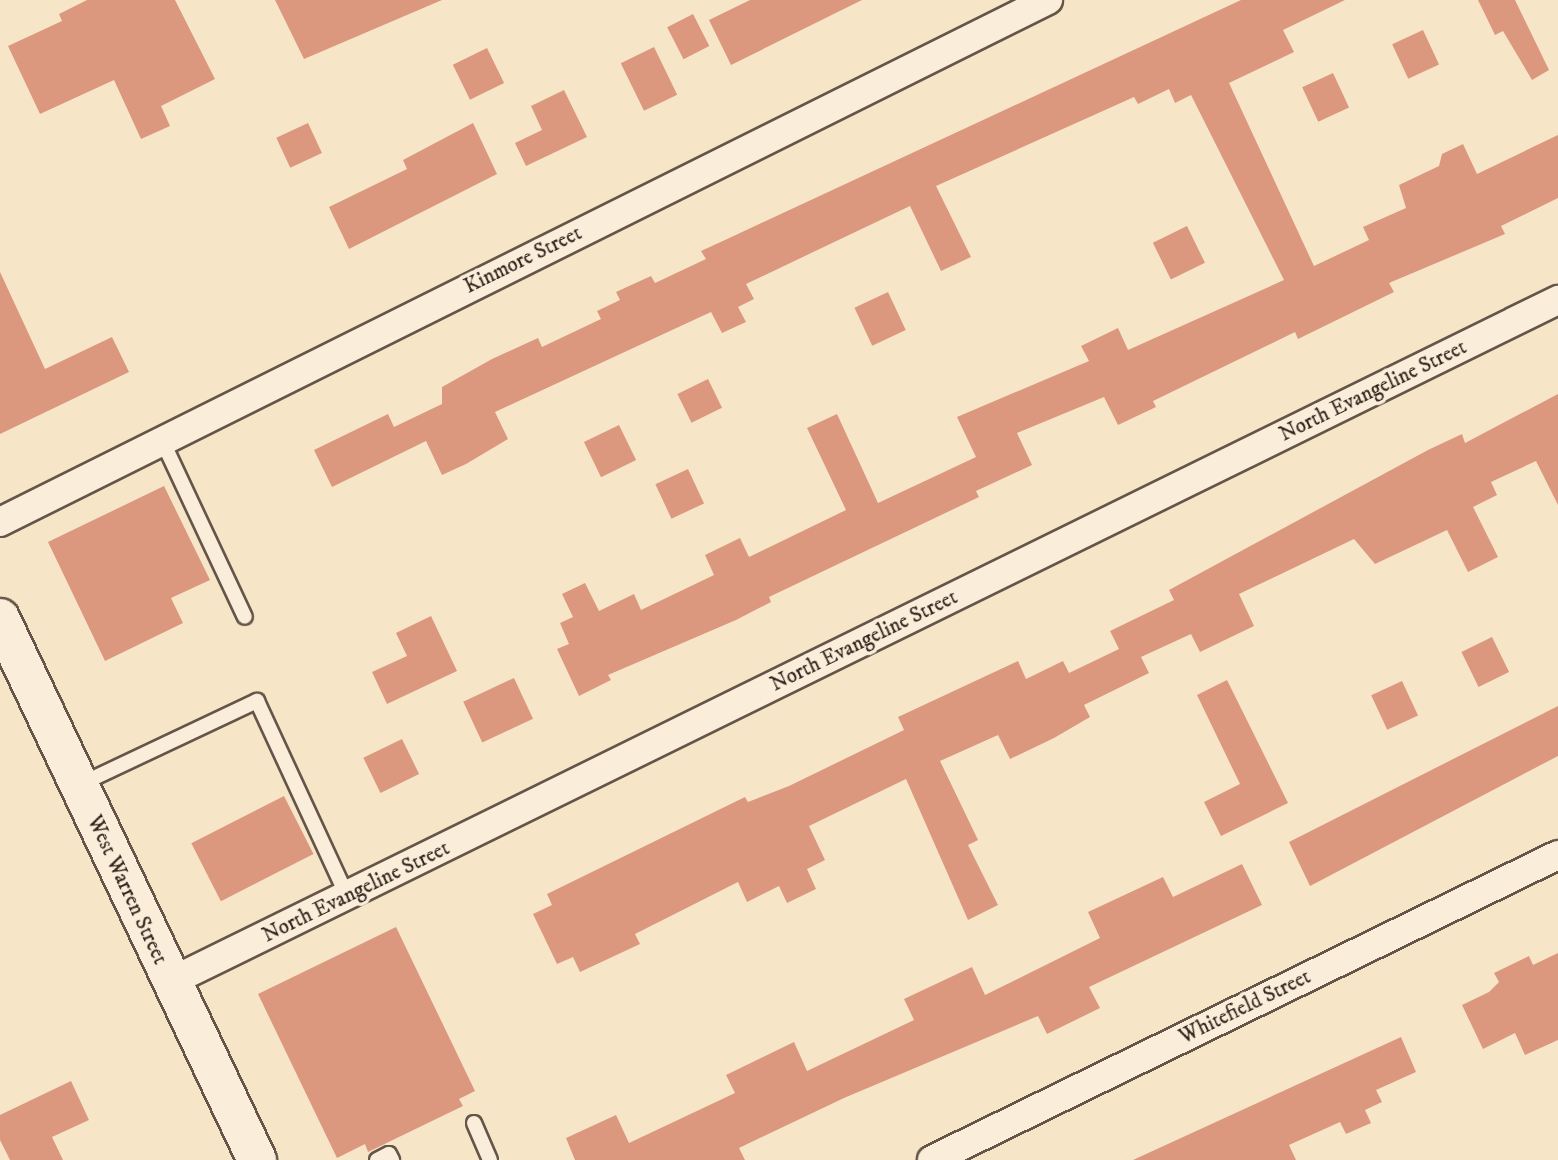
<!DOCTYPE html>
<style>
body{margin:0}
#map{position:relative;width:1558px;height:1160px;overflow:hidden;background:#f7e5c8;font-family:"IM FELL DW Pica",serif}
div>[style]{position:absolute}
.building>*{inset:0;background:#dc987e;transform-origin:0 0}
.roads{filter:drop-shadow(2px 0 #645548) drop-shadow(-2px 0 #645548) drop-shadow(0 2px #645548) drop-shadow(0 -2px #645548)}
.service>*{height:14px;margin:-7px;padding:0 7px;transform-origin:7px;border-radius:7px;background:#faeedb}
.minor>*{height:28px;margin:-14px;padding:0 14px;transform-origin:14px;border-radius:14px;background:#faeedb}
.secondary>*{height:38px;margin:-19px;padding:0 19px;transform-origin:19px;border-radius:19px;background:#faeedb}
span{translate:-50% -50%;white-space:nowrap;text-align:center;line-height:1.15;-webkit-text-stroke:7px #faeedb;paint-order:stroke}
.street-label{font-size:21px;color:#33251d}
</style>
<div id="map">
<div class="building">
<div style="clip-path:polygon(87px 0,175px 0,215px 79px,161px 106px,170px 126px,141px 139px,114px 80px,40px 114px,8px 46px,62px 21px,59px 14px)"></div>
<div style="clip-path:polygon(275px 0,442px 0,304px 59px)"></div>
<div style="clip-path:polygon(750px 0,862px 0,731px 65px,709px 20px)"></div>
<div style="clip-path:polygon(1241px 0,1345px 0,1283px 30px,1294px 52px,1229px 83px,1314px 266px,1369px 240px,1363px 227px,1406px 208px,1399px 185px,1439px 166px,1442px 154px,1463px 144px,1477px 174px,1558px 135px,1558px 198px,1501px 226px,1505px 234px,1389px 283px,1394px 292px,1298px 339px,1295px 332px,1153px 401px,1156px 407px,1118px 425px,1104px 397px,1017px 433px,1032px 465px,976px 491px,979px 497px,769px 597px,771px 602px,736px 620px,608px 675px,611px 680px,579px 696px,557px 649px,569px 644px,560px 623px,573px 617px,562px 594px,585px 583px,599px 611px,634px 594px,641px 610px,714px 575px,705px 555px,740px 538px,749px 557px,846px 510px,807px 428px,837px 414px,878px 503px,976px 457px,957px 417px,1089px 361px,1081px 346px,1118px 328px,1128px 350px,1284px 280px,1191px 95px,1175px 103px,1169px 89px,1138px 104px,1134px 97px,936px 186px,971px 257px,941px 271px,910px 206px,746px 284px,754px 299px,738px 307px,746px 322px,722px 333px,711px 312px,495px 412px,508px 439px,466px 464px,442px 475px,426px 441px,332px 487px,314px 450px,388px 414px,394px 427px,442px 404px,442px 387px,492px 359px,538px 338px,542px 347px,601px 319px,597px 311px,620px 300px,616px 292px,651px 276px,655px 283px,706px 259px,701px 251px,725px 240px)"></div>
<div style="clip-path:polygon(1478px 0,1515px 0,1549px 70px,1532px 80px,1503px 31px,1495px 35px)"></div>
<div style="left:693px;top:14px;width:36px;height:29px;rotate:63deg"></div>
<div style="left:1423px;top:30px;width:38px;height:34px;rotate:65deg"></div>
<div style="left:654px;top:47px;width:53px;height:37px;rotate:64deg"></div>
<div style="left:487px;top:48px;width:39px;height:38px;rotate:64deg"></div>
<div style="left:1333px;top:73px;width:38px;height:34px;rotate:65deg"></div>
<div style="clip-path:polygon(564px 90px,587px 137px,526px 166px,515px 143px,542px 130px,531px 106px)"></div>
<div style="left:308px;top:123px;width:33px;height:35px;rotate:65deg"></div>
<div style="clip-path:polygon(473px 123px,497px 174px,349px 249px,329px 207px,407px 169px,403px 160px)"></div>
<div style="left:1187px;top:226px;width:41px;height:38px;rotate:64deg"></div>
<div style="clip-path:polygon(0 272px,45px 369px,112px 337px,129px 372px,0 434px)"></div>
<div style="left:888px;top:292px;width:42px;height:37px;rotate:65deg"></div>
<div style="left:708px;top:379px;width:32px;height:34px;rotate:64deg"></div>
<div style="clip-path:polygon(1558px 394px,1558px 505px,1536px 461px,1491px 482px,1497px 495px,1473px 507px,1498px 557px,1468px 572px,1447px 530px,1375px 564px,1354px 539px,1239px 594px,1254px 626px,1200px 652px,1191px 634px,1141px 657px,1149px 673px,1084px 705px,1090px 717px,1054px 738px,1010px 759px,998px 735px,940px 761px,978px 840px,968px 845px,998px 905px,968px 920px,906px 779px,809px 826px,825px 860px,807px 869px,816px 889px,787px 903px,779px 886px,747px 902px,738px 882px,635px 934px,640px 944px,580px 972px,573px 957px,557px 964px,533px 914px,552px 905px,547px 894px,745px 797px,748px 802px,789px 786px,904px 730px,898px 717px,1018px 661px,1026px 679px,1063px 661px,1069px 673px,1119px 649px,1110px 631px,1174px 600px,1169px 590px,1428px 450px,1462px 434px,1465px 443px)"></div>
<div style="left:619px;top:425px;width:39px;height:39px;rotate:64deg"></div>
<div style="left:688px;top:469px;width:38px;height:36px;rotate:65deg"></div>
<div style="clip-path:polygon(164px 486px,210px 580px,171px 598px,183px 623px,105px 661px,48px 542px)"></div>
<div style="clip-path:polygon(431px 616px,457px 671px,387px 704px,372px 672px,407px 656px,396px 633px)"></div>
<div style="left:1492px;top:637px;width:39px;height:34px;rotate:64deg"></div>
<div style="left:514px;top:678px;width:45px;height:56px;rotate:65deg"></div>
<div style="clip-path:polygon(1227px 680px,1288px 803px,1221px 836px,1204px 802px,1240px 784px,1197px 695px)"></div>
<div style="left:1402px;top:681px;width:38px;height:34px;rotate:65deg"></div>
<div style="clip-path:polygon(1558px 706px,1558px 756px,1310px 886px,1289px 842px)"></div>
<div style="left:402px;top:739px;width:39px;height:43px;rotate:64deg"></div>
<div style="left:284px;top:796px;width:65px;height:104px;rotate:63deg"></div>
<div style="clip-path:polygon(1242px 864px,1262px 905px,1089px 987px,1100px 1008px,1047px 1034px,1038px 1016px,844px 1098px,739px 1148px,745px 1160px,575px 1160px,566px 1138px,616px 1115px,629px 1143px,735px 1093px,726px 1075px,794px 1042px,807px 1071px,914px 1020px,904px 999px,972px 967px,985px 995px,1100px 938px,1088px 912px,1163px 877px,1173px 897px)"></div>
<div style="clip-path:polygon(396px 927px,475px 1091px,459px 1099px,463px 1106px,368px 1152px,365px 1144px,337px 1158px,258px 994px)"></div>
<div style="clip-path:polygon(1558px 953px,1558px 1040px,1525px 1055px,1515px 1033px,1483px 1049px,1462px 1005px,1489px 992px,1499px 982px,1494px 973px,1529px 956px,1533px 965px)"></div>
<div style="clip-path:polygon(1401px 1037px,1416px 1072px,1376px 1090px,1382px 1102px,1365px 1110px,1371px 1123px,1346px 1134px,1340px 1122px,1289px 1145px,1296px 1160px,1133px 1160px)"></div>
<div style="clip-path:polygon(71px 1081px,89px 1120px,52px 1137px,63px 1160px,10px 1160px,0 1140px,0 1115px)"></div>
</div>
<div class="roads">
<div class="service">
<div style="left:162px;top:440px;width:195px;rotate:64.9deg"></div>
<div style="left:79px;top:785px;width:197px;rotate:-25.3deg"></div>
<div style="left:257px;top:701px;width:215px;rotate:65.2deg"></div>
<div style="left:474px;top:1123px;width:40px;rotate:66.6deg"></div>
<div style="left:377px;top:1160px;width:13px;rotate:-27deg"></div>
<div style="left:389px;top:1154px;width:7px;rotate:63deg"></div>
</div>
<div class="minor">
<div style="left:0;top:522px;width:1171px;rotate:-26.48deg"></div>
<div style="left:170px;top:982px;width:1547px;rotate:-26.17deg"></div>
<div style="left:932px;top:1160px;width:696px;rotate:-25.98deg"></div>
</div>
<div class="secondary">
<div style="left:0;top:618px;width:600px;rotate:64.63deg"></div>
</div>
</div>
<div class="street-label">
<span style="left:523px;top:260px;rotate:-26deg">Kinmore Street</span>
<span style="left:1373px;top:391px;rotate:-26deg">North Evangeline Street</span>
<span style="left:864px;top:641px;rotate:-26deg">North Evangeline Street</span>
<span style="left:127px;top:890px;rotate:65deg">West Warren Street</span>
<span style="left:356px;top:892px;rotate:-26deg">North Evangeline Street</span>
<span style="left:1245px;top:1007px;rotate:-26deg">Whitefield Street</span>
</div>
</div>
